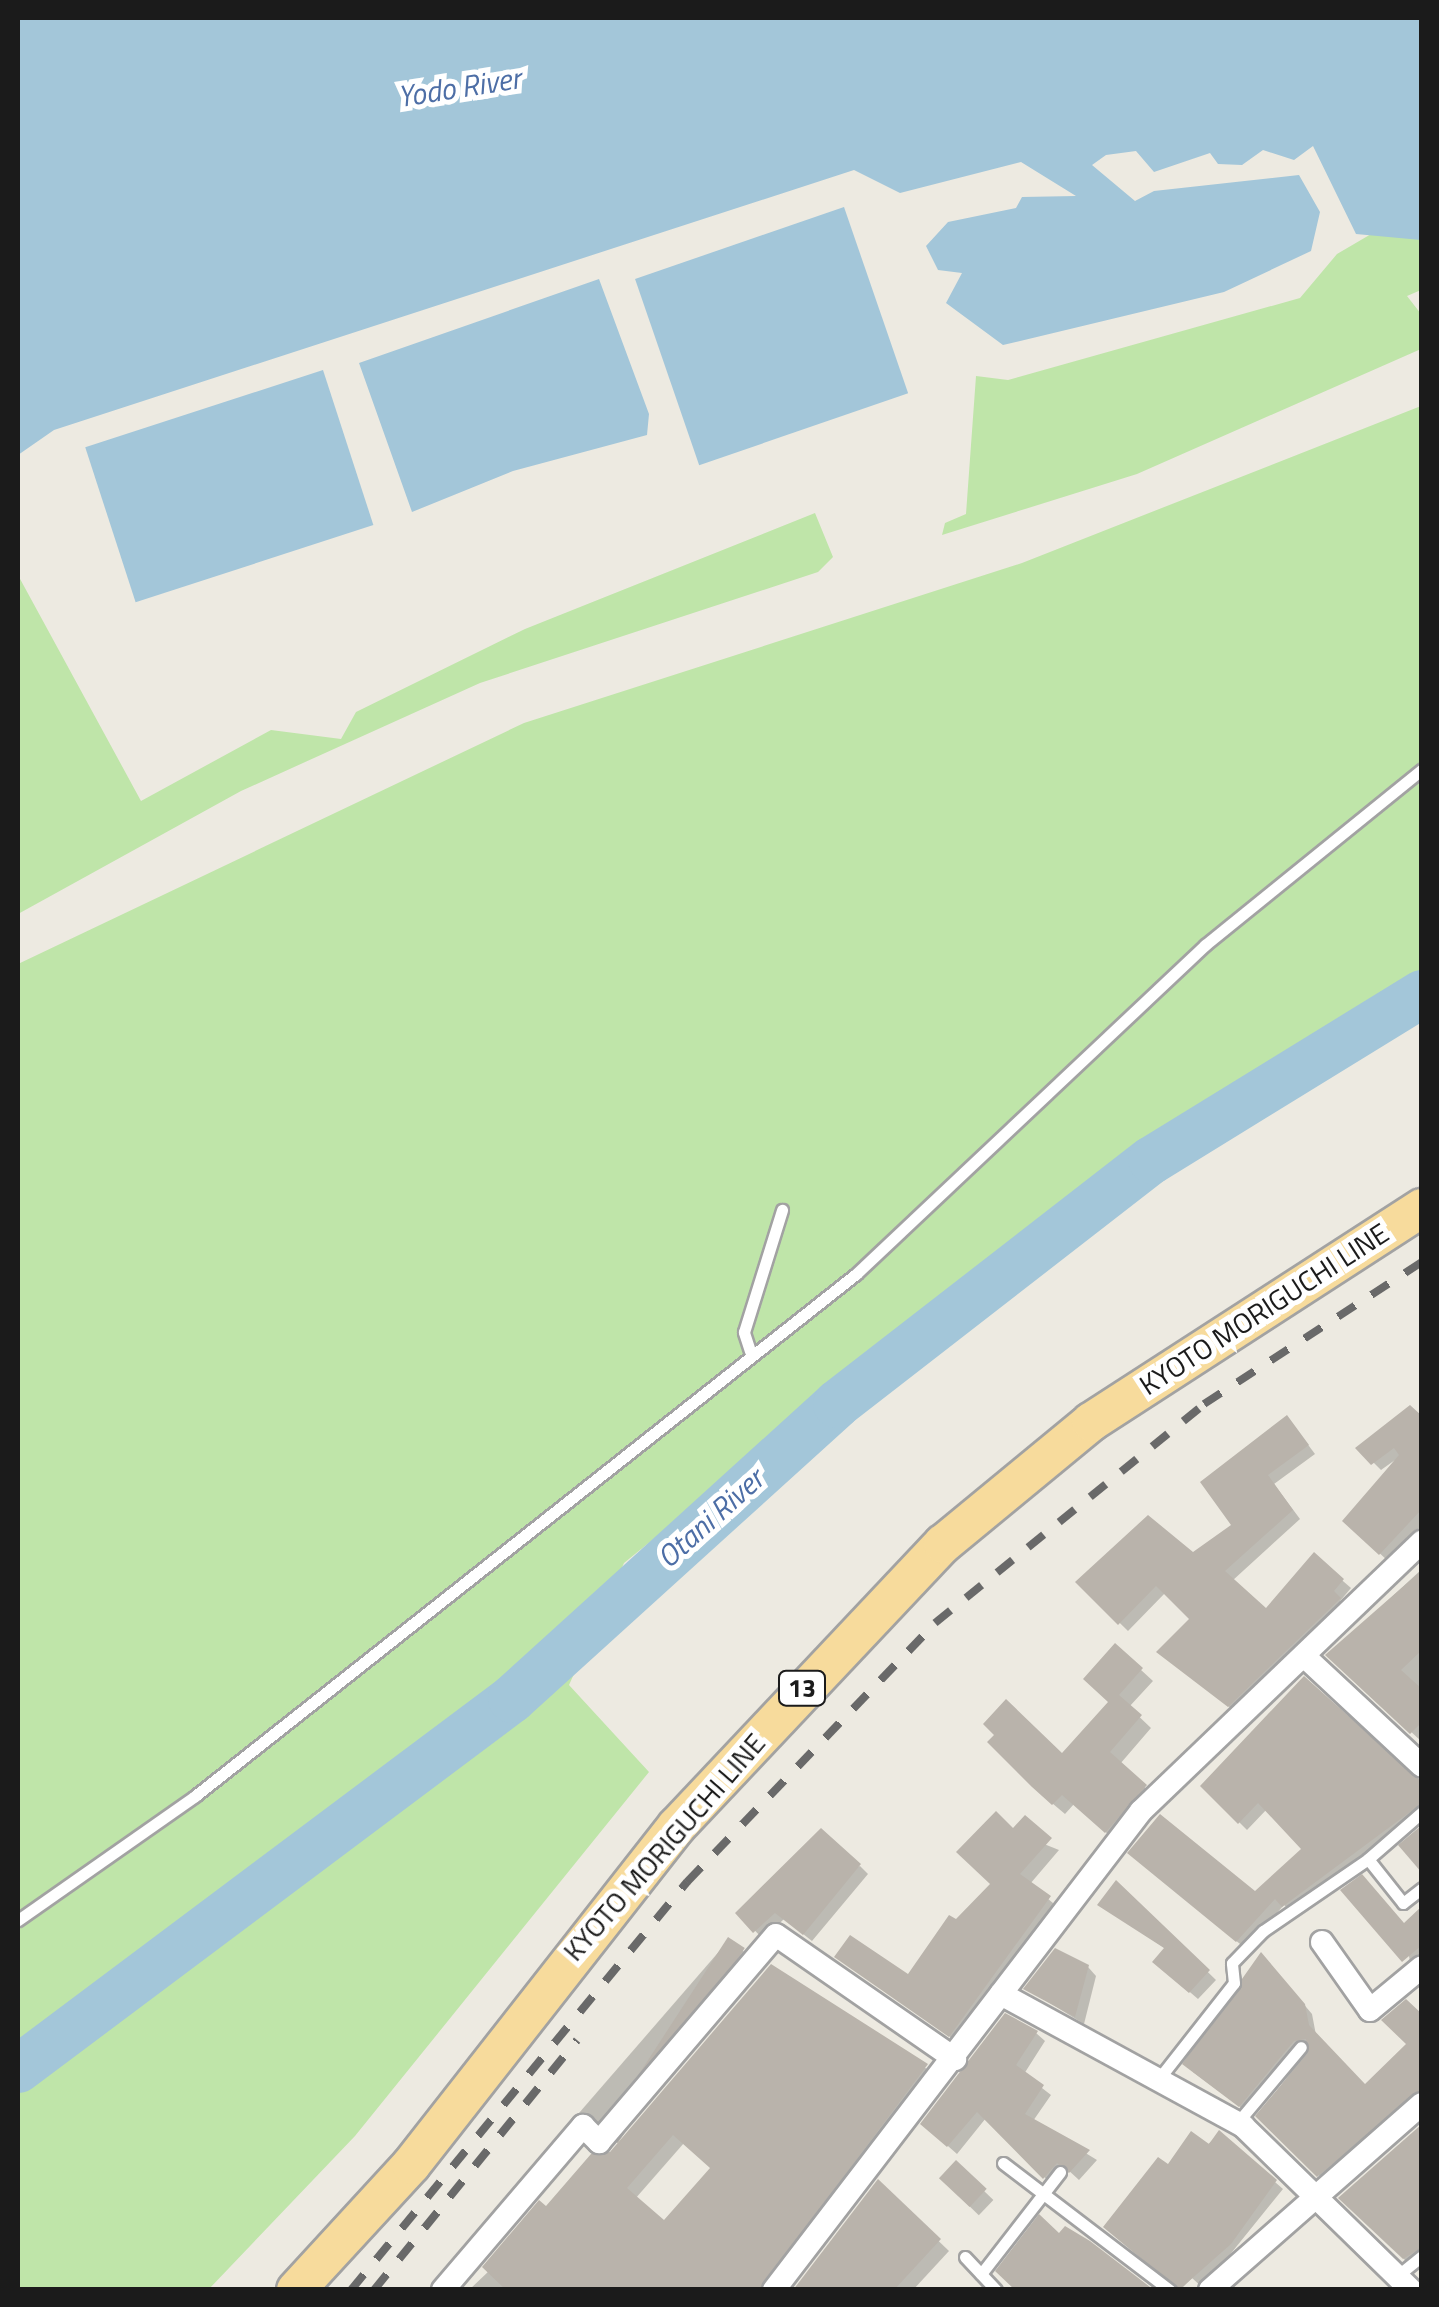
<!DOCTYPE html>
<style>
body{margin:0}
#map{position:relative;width:1439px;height:2307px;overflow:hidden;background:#edeae1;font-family:"Titillium Web",sans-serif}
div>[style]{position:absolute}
.grass>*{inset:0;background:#bfe5a9}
.water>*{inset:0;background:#a3c6d9;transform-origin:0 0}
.shadow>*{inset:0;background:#0003;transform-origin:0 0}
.river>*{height:48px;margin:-24px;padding:0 24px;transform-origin:24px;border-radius:24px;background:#a3c6d9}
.building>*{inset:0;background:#b9b3ab;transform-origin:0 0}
.roads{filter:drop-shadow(2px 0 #a2a2a2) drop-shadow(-2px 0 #a2a2a2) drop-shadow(0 2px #a2a2a2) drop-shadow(0 -2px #a2a2a2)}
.service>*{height:11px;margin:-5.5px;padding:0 5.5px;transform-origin:5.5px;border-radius:5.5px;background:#fff}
.minor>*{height:22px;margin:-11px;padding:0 11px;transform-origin:11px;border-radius:11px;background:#fff}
.primary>*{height:38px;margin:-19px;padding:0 19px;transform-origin:19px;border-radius:19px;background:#f7db9c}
.rail>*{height:8px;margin-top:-4px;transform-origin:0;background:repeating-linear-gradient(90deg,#696969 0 20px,transparent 0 40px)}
span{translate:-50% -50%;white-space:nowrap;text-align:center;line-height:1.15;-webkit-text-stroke:10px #fff;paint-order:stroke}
.shield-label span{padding:2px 8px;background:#fff;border:2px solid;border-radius:8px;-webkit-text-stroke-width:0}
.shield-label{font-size:25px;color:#1b1b1b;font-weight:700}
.street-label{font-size:28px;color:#1b1b1b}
.water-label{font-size:30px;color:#4d6ea6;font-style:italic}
.frame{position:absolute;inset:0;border:20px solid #1b1b1b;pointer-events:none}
</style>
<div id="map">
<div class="grass">
<div style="clip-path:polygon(1378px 230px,1419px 233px,1421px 290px,1407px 296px,1421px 314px,1421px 349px,1137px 474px,942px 535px,945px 523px,966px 514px,976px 376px,1008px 380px,1300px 298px,1337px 254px)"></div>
<div style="clip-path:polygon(1421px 406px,1421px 970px,1148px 1137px,624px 1563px,569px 1685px,649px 1772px,355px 2136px,209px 2289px,18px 2290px,18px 964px,524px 723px,1022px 563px)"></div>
<div style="clip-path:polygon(815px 513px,833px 557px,818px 572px,480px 683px,241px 791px,18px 914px,18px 537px,19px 577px,141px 801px,271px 730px,341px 739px,356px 712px,525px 629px)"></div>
</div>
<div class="water">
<div style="clip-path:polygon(18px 18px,1421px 18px,1421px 240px,1356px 234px,1313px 146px,1294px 160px,1263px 150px,1242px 165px,1218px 164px,1210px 153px,1154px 172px,1136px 151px,1106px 155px,1092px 165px,1135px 201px,1154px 191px,1299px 175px,1320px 212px,1311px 251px,1224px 292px,1003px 345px,946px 303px,962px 273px,938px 270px,926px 246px,948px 222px,1016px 208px,1022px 197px,1076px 196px,1021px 162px,900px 193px,854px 170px,54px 430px,18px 455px)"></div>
<div style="left:844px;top:207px;width:197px;height:221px;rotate:71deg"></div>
<div style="clip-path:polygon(599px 279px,649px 414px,647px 435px,513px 471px,412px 512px,359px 363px)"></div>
<div style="left:323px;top:370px;width:163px;height:250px;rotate:72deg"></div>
</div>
<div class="shadow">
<div style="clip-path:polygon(1422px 1420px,1422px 1525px,1388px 1561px,1345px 1521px,1395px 1460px,1381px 1470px,1359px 1448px)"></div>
<div style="clip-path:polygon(1294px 1426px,1315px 1454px,1274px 1484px,1300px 1519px,1232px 1581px,1266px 1611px,1314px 1556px,1351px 1588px,1340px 1601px,1347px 1607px,1237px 1713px,1168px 1659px,1193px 1619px,1166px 1592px,1128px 1631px,1078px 1582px,1193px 1556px,1235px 1525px)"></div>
<div style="clip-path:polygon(1422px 1569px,1422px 1742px,1329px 1655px)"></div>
<div style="clip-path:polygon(1115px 1646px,1153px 1681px,1129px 1707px,1151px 1728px,1120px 1764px,1156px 1798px,1118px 1843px,1074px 1804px,1065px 1814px,1046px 1798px,1062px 1757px,1111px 1702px)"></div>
<div style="clip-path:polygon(1411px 1779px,1422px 1779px,1422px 1814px,1291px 1912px,1284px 1905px,1245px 1948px,1138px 1861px,1255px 1894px,1305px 1849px,1267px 1809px,1247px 1830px,1203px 1786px)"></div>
<div style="clip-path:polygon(1014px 1832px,1059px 1850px,1030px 1884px,1059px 1908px,960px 2044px,837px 1956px,908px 1978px,993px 1884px)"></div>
<div style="clip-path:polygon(860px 1866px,868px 1874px,812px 1941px,784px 1919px,763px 1939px,738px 1913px)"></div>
<div style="clip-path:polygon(1116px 1883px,1216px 1980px,1198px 1999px,1163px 1969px,1166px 1949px,1100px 1904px)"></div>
<div style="clip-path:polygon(1422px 1910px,1422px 1958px,1411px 1968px,1404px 1926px)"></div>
<div style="clip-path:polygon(729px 1940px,752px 1958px,607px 2127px,587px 2121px,579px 2113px)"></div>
<div style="clip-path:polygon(1269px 1963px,1312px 2014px,1316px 2035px,1366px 2087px,1409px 2044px,1422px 2017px,1422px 2099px,1326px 2182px,1258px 2116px,1310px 2047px,1247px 2112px,1193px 2072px)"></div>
<div style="clip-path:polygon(evenodd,772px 1967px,936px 2075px,772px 2290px,469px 2290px,612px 2154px,772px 1967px,684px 2143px,713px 2168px,664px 2224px,635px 2199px,684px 2143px)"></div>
<div style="clip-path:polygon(1088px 1967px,1096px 1976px,1084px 2024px,1027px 1989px)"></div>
<div style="clip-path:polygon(1036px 2033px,1045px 2041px,1024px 2074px,1051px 2095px,1033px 2121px,1097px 2160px,1079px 2180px,1067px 2169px,1052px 2185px,986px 2118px,957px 2154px,932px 2132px)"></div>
<div style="clip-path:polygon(1422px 2128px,1422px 2261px,1410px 2265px,1342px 2198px)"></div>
<div style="clip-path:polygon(1219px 2134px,1283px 2189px,1203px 2288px,1192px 2278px,1183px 2287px,1113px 2234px)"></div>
<div style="left:956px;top:2164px;width:52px;height:21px;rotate:44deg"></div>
<div style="clip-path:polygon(878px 2183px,949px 2251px,913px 2290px,796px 2290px)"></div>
</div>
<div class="river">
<div style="left:18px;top:2069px;width:617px;rotate:-36.83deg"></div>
<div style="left:512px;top:1699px;width:439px;rotate:-42.2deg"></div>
<div style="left:837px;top:1404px;width:398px;rotate:-37.8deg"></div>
<div style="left:1152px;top:1160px;width:317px;rotate:-31.6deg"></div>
</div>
<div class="building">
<div style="clip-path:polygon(1410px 1405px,1422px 1416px,1422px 1509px,1379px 1555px,1342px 1521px,1399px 1455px,1394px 1448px,1371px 1465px,1355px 1448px)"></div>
<div style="clip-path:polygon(1287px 1415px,1309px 1445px,1268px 1475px,1293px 1510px,1225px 1571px,1266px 1608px,1314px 1552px,1344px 1579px,1334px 1591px,1341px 1598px,1228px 1707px,1156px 1652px,1189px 1619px,1156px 1586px,1118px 1625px,1075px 1582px,1148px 1515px,1193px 1552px,1231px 1525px,1200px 1482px)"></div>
<div style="clip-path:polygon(1422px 1570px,1422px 1650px,1401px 1670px,1422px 1689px,1422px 1722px,1410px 1734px,1325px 1655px)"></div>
<div style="clip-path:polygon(1115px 1643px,1143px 1668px,1119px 1695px,1142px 1715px,1110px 1752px,1147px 1785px,1105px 1833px,1062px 1795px,1052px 1805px,1032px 1787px,987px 1742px,994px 1735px,983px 1724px,1006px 1699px,1062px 1753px,1108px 1702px,1083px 1679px)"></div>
<div style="clip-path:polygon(1304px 1676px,1422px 1782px,1422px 1803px,1282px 1907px,1275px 1899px,1236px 1942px,1127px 1853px,1160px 1814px,1255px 1891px,1301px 1849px,1258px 1803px,1238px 1824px,1200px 1786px)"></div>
<div style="clip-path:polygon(996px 1811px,1013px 1828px,1025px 1815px,1052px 1838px,1020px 1874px,1051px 1896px,949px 2037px,834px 1957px,850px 1935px,908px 1974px,949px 1915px,956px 1919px,990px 1884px,956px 1852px)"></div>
<div style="clip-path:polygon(1422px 1825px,1422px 1873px,1398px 1845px)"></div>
<div style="clip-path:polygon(821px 1828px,861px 1864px,803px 1935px,775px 1913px,753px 1933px,735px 1913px)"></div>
<div style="clip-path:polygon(1362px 1874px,1404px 1923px,1422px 1906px,1422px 1945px,1402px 1962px,1340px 1890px)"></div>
<div style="clip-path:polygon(1116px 1880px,1210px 1970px,1189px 1993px,1152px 1962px,1164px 1948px,1097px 1905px)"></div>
<div style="left:728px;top:1937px;width:20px;height:233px;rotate:33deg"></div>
<div style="clip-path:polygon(1055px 1948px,1089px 1965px,1075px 2017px,1023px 1989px)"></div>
<div style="clip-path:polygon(1261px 1952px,1305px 2004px,1309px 2025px,1365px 2084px,1406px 2044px,1381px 2020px,1406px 1999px,1422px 2014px,1422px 2089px,1317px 2177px,1255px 2116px,1308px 2053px,1306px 2039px,1294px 2041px,1239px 2107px,1182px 2064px)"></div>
<div style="clip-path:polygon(evenodd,771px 1964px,928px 2064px,759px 2290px,506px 2290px,482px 2267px,539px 2200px,546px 2206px,591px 2154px,610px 2152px,771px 1964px,673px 2135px,710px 2168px,664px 2220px,627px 2188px,673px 2135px)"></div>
<div style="clip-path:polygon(1005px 2013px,1038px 2031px,1016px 2065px,1044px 2085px,1025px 2114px,1090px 2150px,1069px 2173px,1057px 2163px,1043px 2179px,977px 2112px,947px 2147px,920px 2124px)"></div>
<div style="clip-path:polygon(1422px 2124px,1422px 2247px,1403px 2259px,1338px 2198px)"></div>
<div style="clip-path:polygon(1219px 2130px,1277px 2180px,1231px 2244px,1179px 2290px,1103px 2227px,1158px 2157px,1168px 2164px,1191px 2131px,1209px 2144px)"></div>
<div style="left:956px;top:2160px;width:42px;height:25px;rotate:43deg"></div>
<div style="clip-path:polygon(878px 2179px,941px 2239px,894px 2290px,793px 2290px)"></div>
<div style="clip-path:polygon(1039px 2214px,1059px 2233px,1065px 2226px,1090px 2241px,1154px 2290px,1015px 2290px,995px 2271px)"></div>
</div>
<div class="roads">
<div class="service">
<div style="left:750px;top:1351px;width:20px;rotate:-108deg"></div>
<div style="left:744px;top:1332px;width:128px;rotate:-72.7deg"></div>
<div style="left:1368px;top:1859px;width:72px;rotate:-41deg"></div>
<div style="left:18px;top:1920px;width:216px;rotate:-35deg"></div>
<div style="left:195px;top:1796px;width:842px;rotate:-38.3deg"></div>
<div style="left:856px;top:1274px;width:480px;rotate:-43.3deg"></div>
<div style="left:1205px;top:945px;width:279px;rotate:-39deg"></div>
<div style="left:1161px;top:2076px;width:118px;rotate:-51.9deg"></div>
<div style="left:1234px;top:1983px;width:20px;rotate:-96deg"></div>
<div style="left:1232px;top:1963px;width:45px;rotate:-45.9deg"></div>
<div style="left:1263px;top:1931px;width:127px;rotate:-34.4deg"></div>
<div style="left:1368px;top:1859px;width:56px;rotate:51.5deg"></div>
<div style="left:1403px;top:1903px;width:24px;rotate:-38deg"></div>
<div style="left:1237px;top:2123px;width:99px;rotate:-49.9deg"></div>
<div style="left:1003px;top:2163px;width:210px;rotate:37.3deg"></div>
<div style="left:965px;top:2257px;width:45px;rotate:46.8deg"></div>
<div style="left:981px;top:2274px;width:129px;rotate:-52.2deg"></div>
<div style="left:1397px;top:2276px;width:32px;rotate:-39deg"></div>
</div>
<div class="minor">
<div style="left:1304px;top:1656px;width:161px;rotate:43deg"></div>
<div style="left:1322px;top:1942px;width:83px;rotate:54.8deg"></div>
<div style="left:1370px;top:2010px;width:67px;rotate:-39.6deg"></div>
<div style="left:1001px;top:1994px;width:276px;rotate:28.6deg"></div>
<div style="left:1243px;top:2126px;width:235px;rotate:44.3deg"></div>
<div style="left:443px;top:2290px;width:216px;rotate:-49.5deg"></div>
<div style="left:583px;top:2126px;width:23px;rotate:45deg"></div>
<div style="left:599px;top:2142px;width:272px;rotate:-49.5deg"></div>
<div style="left:776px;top:1935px;width:218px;rotate:34.7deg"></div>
<div style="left:774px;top:2290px;width:603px;rotate:-52.54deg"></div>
<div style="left:1141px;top:1811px;width:389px;rotate:-43.8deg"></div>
<div style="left:1210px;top:2290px;width:282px;rotate:-41.3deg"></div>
</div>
<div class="primary">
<div style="left:296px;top:2290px;width:170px;rotate:-47.4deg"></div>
<div style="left:411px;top:2165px;width:431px;rotate:-51.9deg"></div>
<div style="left:677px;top:1826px;width:388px;rotate:-46.7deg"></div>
<div style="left:943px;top:1544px;width:192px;rotate:-39.5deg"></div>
<div style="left:1091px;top:1422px;width:394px;rotate:-32.9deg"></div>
</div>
</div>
<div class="rail">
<div style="left:351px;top:2290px;width:529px;rotate:-50.53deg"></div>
<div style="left:687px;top:1882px;width:359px;rotate:-46.2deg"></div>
<div style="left:935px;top:1623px;width:347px;rotate:-39.1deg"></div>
<div style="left:1204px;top:1404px;width:260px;rotate:-33.1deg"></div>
<div style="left:374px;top:2290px;width:322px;rotate:-50.9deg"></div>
</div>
<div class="shield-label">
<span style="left:802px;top:1688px">13</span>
</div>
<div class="street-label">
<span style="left:1264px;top:1309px;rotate:-33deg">KYOTO MORIGUCHI LINE</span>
<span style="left:664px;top:1847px;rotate:-49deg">KYOTO MORIGUCHI LINE</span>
</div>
<div class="water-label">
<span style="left:459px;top:87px;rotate:-9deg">Yodo River</span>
<span style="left:710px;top:1518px;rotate:-42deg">Otani River</span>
</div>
<div class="frame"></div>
</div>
